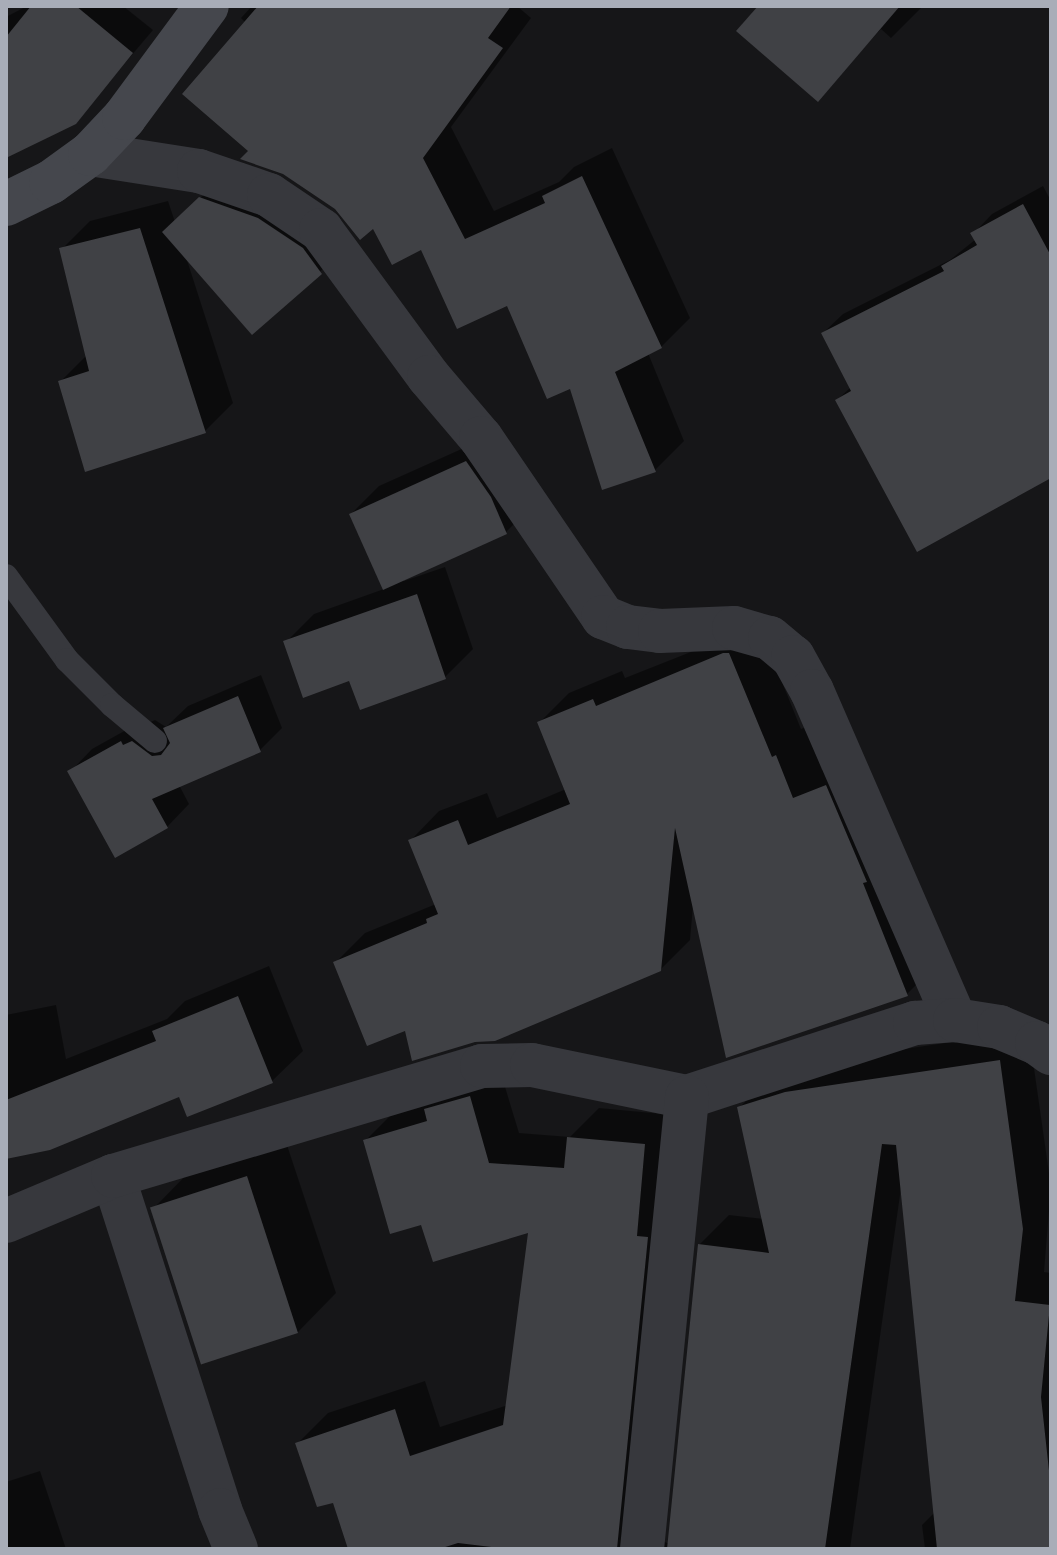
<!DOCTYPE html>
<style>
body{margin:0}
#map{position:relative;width:1057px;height:1555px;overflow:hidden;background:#161618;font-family:Signika,sans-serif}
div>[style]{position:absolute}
.shadow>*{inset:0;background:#0007}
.building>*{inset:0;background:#404145;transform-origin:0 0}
.lane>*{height:24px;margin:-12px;padding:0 12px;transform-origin:12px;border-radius:12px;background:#37383d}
.street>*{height:44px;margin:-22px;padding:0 22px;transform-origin:22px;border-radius:22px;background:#37383d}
.secondary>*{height:44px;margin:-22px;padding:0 22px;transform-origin:22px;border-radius:22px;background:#45474d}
span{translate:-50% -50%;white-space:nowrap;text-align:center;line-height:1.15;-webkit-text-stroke:7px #111113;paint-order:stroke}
.frame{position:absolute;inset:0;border:8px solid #a8adb8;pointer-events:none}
</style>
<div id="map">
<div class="shadow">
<div style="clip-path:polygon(27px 6px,123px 6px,153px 30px,75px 122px,6px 156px,6px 17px)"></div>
<div style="clip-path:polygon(252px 6px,517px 6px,531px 18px,451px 127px,494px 211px,559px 182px,574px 167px,612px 148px,690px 318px,661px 347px,648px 353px,684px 441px,654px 471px,571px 386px,508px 303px,422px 247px,336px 208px,251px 151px,246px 23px,241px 18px)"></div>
<div style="clip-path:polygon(761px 6px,923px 6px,891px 38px,881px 29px,817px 99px)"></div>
<div style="clip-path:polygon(215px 184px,335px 258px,252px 333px,186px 257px,233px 403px,205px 431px,60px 382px,87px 355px,62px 249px,90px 221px,168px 201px,175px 222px)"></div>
<div style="clip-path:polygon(1043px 186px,1051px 201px,1051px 410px,837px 400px,851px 387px,823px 333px,843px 314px,950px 260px,976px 239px,973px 234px,992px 214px)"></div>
<div style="clip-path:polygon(495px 434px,534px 504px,506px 532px,403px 578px,404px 581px,445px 567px,473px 649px,445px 677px,350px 679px,286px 642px,314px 614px,384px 589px,351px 514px,379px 486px)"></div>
<div style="clip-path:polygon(759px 625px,801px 729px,806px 727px,822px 770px,855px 758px,936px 965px,907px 994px,693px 906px,690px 940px,660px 970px,406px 1028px,336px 962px,365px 933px,436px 904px,410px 841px,439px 811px,487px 793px,497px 818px,566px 789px,540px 722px,569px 693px,622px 671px,625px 678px)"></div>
<div style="clip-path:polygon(261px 675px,282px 728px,260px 750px,179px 785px,189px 804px,167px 827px,70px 772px,92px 749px,144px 720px,146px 724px,155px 720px,166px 727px,188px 706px)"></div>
<div style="clip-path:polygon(269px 966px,303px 1051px,272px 1081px,180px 1094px,6px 1157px,6px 1015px,56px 1005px,66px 1059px,167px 1019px,185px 1001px)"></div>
<div style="clip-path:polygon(1041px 1029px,1032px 1054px,1051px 1187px,1044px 1272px,1051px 1273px,1051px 1549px,925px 1549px,922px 1525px,935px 1512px,901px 1188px,850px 1549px,350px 1549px,334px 1500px,298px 1443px,328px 1413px,425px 1381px,440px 1427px,508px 1405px,530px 1231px,422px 1222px,365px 1141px,395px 1111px,499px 1067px,519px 1133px,570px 1137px,599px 1108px,674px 1115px,657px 1539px,670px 1544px,699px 1245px,729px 1215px,764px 1219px,739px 1108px,769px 1078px,816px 1062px)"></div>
<div style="clip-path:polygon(285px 1139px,336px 1293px,298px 1332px,152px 1210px,190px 1171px)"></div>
<div style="clip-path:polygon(40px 1471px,66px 1549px,6px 1549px,6px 1482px)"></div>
</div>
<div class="building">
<div style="clip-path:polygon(31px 6px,76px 6px,133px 53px,76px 124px,6px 158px,6px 37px)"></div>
<div style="clip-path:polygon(258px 6px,511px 6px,488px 38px,503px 48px,423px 158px,465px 239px,545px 203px,542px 196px,582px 176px,662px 348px,615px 372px,656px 472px,602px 490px,570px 389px,547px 399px,507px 306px,457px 329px,421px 250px,392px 265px,373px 229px,360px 240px,335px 209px,283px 174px,240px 159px,248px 151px,182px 94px)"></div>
<div style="clip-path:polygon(758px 6px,900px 6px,818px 102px,736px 31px)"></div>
<div style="clip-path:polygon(199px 197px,258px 218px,303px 248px,322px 274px,252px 335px,162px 232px)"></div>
<div style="clip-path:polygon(1023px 204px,1051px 256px,1051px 478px,917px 552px,835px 400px,851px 391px,821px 333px,944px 271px,941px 266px,977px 245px,970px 233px)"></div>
<div style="clip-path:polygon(140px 228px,206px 433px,85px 472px,58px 381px,89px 371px,59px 248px)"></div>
<div style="clip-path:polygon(466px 461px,491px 497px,507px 534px,383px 590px,349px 514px)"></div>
<div style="clip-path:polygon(417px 594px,446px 679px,360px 710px,349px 681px,303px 698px,283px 641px)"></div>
<div style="clip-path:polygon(723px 653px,729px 653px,772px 757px,776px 755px,793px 798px,826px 785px,867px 882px,863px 883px,908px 996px,726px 1058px,675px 828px,661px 971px,495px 1041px,475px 1042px,412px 1061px,405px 1031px,367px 1046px,333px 962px,427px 923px,426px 919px,438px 914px,408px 840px,458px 820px,468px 845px,570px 804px,537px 722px,593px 699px,596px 706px)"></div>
<div style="clip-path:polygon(238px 696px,261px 752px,152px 799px,168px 828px,115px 858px,67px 771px,121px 741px,123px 745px,132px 741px,152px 756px,161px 755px,170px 743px,163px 728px)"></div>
<div style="clip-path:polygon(238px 996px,273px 1083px,187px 1117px,179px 1097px,50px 1150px,6px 1159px,6px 1100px,156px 1041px,152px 1031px)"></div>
<div style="clip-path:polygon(1000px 1060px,1023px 1229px,1015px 1301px,1050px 1305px,1041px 1397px,1051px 1489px,1051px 1549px,937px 1549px,896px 1145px,882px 1144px,825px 1549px,667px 1549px,698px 1244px,769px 1253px,737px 1107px,785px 1092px)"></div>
<div style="clip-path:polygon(470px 1096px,489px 1163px,564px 1168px,567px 1137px,645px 1144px,637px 1236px,648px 1237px,617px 1549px,508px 1549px,458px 1543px,439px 1549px,348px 1549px,333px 1503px,317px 1507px,295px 1443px,395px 1409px,410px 1456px,503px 1425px,528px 1233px,433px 1262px,421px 1225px,390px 1234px,363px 1140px,427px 1121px,424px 1109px)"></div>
<div style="left:247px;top:1176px;width:165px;height:102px;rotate:72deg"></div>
</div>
<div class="lane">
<div style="left:6px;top:576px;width:104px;rotate:54deg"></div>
<div style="left:67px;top:660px;width:64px;rotate:45deg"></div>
<div style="left:112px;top:705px;width:56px;rotate:39.9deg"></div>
</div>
<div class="street">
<div style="left:90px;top:154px;width:110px;rotate:8.9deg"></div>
<div style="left:199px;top:171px;width:74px;rotate:18.9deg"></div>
<div style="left:269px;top:195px;width:63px;rotate:33.9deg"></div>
<div style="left:321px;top:230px;width:182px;rotate:53.7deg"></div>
<div style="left:429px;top:377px;width:80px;rotate:49.6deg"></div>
<div style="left:481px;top:438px;width:217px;rotate:55.7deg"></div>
<div style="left:603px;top:617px;width:27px;rotate:22deg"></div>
<div style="left:628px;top:627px;width:32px;rotate:7deg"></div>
<div style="left:660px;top:631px;width:74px;rotate:-2.3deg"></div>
<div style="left:734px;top:628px;width:37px;rotate:16deg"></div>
<div style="left:770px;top:638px;width:30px;rotate:40deg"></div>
<div style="left:793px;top:657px;width:39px;rotate:61deg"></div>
<div style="left:812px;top:691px;width:359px;rotate:66.5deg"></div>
<div style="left:113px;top:1176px;width:351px;rotate:72.2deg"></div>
<div style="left:220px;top:1510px;width:42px;rotate:67.7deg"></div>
<div style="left:6px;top:1221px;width:116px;rotate:-22.8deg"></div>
<div style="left:113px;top:1176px;width:385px;rotate:-16.6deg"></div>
<div style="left:482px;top:1066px;width:50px;rotate:-1.1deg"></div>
<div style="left:532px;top:1065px;width:158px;rotate:11.7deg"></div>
<div style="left:687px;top:1097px;width:240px;rotate:-18deg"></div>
<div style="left:915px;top:1023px;width:40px;rotate:-4.3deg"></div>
<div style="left:955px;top:1020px;width:45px;rotate:9deg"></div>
<div style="left:999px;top:1027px;width:41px;rotate:22.8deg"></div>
<div style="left:1037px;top:1043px;width:17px;rotate:36deg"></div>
<div style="left:642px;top:1549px;width:454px;rotate:-84.3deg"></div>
</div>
<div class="secondary">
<div style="left:6px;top:204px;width:50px;rotate:-26.1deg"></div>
<div style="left:51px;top:182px;width:48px;rotate:-35.7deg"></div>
<div style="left:90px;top:154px;width:50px;rotate:-46.6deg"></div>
<div style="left:124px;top:118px;width:139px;rotate:-53.5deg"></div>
</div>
<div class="frame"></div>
</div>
